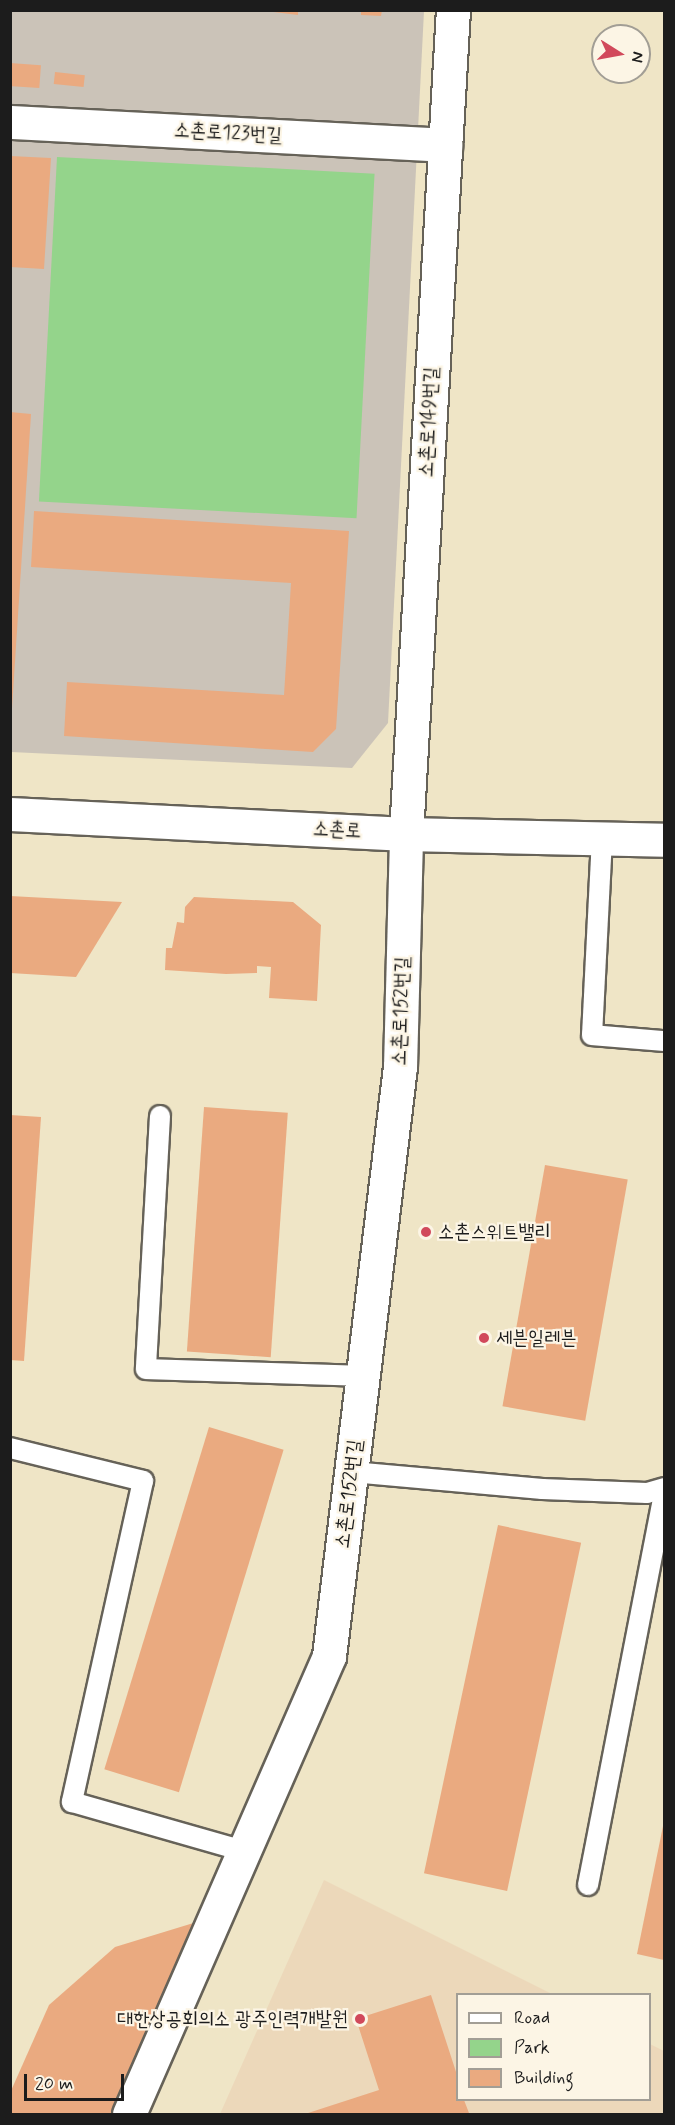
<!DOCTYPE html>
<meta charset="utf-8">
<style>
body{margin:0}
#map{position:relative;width:675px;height:2125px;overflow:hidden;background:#efe5c6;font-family:Mynerve,"Poor Story",sans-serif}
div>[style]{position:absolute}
.built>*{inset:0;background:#ecd8ba}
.industrial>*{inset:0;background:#cbc3b8}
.green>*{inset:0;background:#94d48b;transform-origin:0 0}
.building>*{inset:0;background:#eaaa80;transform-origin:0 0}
.roads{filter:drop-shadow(2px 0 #666258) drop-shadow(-2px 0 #666258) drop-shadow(0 2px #666258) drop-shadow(0 -2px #666258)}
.service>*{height:20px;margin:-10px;padding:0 10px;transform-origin:10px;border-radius:10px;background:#fff}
.minor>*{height:33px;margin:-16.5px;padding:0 16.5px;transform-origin:16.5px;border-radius:16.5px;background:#fff}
.tertiary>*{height:33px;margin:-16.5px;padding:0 16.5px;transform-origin:16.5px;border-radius:16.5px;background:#fff}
.dots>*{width:16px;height:16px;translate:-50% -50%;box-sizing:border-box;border:3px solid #fcf5e5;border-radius:50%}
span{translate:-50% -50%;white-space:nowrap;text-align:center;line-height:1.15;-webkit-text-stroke:4.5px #fcf5e5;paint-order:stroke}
.street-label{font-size:20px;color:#1c1c1c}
.poi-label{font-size:20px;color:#1c1c1c}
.left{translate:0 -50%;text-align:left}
.right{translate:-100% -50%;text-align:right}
.frame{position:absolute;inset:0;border:12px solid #1c1c1c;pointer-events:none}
.legend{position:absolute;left:456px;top:1993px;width:195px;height:108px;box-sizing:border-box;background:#fcf5e5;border:2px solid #a29e95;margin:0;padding:8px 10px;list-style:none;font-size:18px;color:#1c1c1c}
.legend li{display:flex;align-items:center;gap:12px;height:30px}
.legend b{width:30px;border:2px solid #a29e95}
.north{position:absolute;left:591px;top:24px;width:60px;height:60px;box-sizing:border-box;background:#fcf5e5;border:2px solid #a29e95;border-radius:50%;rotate:101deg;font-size:16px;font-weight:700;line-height:24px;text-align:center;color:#1c1c1c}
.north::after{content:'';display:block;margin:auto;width:21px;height:27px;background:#d1495b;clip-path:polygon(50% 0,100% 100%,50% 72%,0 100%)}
.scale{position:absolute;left:24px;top:2074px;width:100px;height:27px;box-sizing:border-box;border:3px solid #1c1c1c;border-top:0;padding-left:8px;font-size:18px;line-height:21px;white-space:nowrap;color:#1c1c1c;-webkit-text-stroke:4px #fcf5e5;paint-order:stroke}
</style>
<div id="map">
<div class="built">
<div style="clip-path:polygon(324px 1880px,552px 1994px,458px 1994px,458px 2100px,650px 2100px,650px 2044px,664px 2051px,664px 2114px,220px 2114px)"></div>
</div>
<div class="industrial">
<div style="clip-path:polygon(11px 11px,424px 11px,388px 723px,352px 768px,11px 752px)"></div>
</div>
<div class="green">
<div style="left:57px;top:157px;width:318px;height:345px;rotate:3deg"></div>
</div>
<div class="building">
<div style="clip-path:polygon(257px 10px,298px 10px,298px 15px)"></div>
<div style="clip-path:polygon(361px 10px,382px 10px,381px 16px,361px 15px)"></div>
<div style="left:10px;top:63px;width:31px;height:23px;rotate:4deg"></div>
<div style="left:55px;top:72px;width:30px;height:12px;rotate:6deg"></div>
<div style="clip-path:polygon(10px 156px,51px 158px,44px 269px,10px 267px)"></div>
<div style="clip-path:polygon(10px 412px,31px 414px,12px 708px,10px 708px)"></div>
<div style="clip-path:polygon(34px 511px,349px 531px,336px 729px,313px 752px,64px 736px,67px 682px,284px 695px,291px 583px,31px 567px)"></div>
<div style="clip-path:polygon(10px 896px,122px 902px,76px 977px,10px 973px)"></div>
<div style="clip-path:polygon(194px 897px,293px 902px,321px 925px,317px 1001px,269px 998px,271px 967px,257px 966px,257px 973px,226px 974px,165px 970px,166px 948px,172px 948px,177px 922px,184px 923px,185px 907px)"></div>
<div style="left:204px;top:1107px;width:84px;height:245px;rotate:4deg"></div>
<div style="clip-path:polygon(10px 1115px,41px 1117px,24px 1361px,10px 1360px)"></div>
<div style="left:545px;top:1165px;width:84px;height:245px;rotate:10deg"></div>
<div style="left:209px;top:1427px;width:78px;height:358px;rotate:17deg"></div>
<div style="left:498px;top:1525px;width:85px;height:356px;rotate:12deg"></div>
<div style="clip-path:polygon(663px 1826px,664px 1826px,664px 1960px,637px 1954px)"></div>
<div style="clip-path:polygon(200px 1921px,113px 2114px,10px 2114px,10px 2093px,49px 2005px,115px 1947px)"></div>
<div style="clip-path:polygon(431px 1995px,458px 2078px,458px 2100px,464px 2100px,469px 2113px,305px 2114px,379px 2090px,356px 2019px)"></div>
</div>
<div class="roads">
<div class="service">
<div style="left:602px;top:838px;width:197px;rotate:92.9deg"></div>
<div style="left:592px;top:1035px;width:72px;rotate:4.8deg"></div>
<div style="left:160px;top:1116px;width:253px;rotate:93.2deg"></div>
<div style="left:146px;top:1369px;width:218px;rotate:1.8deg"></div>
<div style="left:10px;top:1448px;width:137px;rotate:13.9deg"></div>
<div style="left:143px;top:1481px;width:329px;rotate:102.5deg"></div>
<div style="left:72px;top:1802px;width:179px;rotate:15.9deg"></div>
<div style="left:352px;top:1472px;width:191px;rotate:5.1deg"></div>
<div style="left:542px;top:1489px;width:105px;rotate:2.2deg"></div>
<div style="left:647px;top:1493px;width:18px;rotate:-16deg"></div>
<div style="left:588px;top:1885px;width:398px;rotate:-79deg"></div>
</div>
<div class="minor">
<div style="left:10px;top:122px;width:436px;rotate:3deg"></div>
<div style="left:406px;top:834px;width:825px;rotate:-86.74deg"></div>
</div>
<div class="tertiary">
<div style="left:10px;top:814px;width:397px;rotate:2.9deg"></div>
<div style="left:406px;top:834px;width:258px;rotate:1.3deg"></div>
<div style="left:129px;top:2114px;width:500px;rotate:-66.4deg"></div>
<div style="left:329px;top:1656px;width:593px;rotate:-83.13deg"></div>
<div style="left:400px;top:1067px;width:233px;rotate:-88.5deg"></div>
</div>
</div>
<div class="dots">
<div style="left:426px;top:1232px;background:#d1495b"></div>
<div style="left:484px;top:1338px;background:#d1495b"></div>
<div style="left:360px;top:2019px;background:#d1495b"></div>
</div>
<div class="street-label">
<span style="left:228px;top:133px;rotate:3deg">소촌로123번길</span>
<span style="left:429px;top:422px;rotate:-87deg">소촌로149번길</span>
<span style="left:337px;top:830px;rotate:3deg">소촌로</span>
<span style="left:401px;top:1011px;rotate:-88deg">소촌로152번길</span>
<span style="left:349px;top:1494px;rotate:-83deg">소촌로152번길</span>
</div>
<div class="poi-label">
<span class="left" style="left:438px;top:1232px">소촌스위트밸리</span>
<span class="left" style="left:496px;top:1338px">세븐일레븐</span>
<span class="right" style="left:348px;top:2019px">대한상공회의소 광주인력개발원</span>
</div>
<div class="frame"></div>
<ul class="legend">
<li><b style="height:8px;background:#fff"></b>Road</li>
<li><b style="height:16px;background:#94d48b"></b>Park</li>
<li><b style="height:16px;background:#eaaa80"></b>Building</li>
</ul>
<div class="north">N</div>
<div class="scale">20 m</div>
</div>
